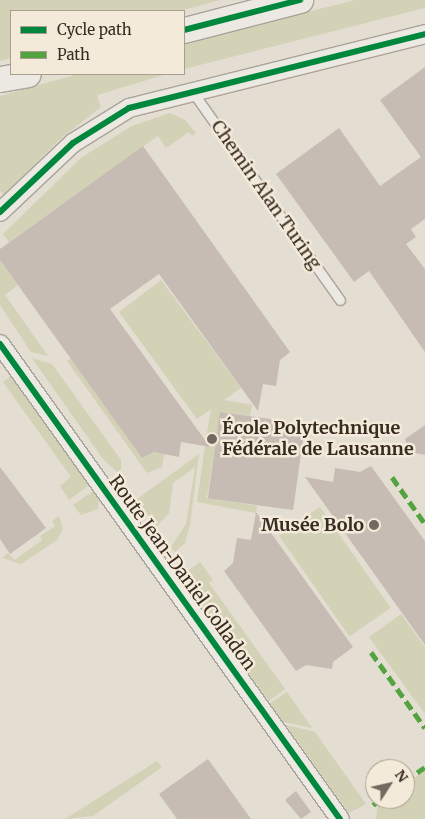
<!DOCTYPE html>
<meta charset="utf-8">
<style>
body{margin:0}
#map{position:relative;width:425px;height:819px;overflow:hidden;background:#e3ddd2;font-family:Merriweather,serif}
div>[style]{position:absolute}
.green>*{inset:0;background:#d3d1b6;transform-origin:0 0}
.building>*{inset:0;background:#c7bcb3;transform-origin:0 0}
.roads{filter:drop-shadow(1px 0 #a9a39a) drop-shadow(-1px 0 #a9a39a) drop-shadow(0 1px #a9a39a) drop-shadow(0 -1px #a9a39a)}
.service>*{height:9px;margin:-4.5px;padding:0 4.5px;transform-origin:4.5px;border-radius:4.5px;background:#ece9e2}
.minor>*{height:18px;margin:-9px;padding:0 9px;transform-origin:9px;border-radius:9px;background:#ece9e2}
.secondary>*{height:25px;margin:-12.5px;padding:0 12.5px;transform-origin:12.5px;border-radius:12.5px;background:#ece9e2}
.quiet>*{height:5px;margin-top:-2.5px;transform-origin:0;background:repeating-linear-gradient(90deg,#53a441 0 10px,transparent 0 15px)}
.cycleway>*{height:6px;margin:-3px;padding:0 3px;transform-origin:3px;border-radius:3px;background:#00873e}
.dots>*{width:14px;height:14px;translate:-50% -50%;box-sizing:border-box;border:2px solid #f3ead9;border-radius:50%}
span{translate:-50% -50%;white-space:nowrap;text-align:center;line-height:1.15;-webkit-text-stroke:5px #f3ead9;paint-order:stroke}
.street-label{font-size:18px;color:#382b22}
.poi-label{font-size:18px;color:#382b22;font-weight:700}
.left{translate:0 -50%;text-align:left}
.right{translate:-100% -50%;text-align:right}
.legend{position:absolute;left:10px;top:10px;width:175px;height:65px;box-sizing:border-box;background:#f3ead9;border:1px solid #a89e90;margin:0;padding:6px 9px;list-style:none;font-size:15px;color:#382b22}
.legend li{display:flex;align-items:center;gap:10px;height:25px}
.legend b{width:25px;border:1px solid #a89e90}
.north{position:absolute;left:365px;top:759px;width:50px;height:50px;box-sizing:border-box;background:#f3ead9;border:1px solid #a89e90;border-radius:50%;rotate:55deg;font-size:14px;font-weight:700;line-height:20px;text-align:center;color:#382b22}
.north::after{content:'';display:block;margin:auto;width:18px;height:22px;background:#746960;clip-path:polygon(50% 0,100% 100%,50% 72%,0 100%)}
</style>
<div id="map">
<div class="green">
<div style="clip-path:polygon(0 0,220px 0,180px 11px,11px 11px,11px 58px,0 61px)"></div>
<div style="clip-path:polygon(355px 0,425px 0,425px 8px,184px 69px,184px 43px)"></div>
<div style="clip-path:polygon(78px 74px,167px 74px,97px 95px,101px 107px,59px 140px,4px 195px,0 191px,0 96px)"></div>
<div style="clip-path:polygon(170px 113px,185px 120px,196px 133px,192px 136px,189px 132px,166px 148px,158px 136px,9px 242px,3px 234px,82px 157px,132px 126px)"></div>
<div style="clip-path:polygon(0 260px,18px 285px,5px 295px,48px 356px,31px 352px,0 305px)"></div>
<div style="clip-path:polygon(161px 280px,241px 388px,224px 400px,252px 405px,250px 416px,221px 412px,216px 440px,206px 439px,211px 409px,197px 419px,119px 312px)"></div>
<div style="clip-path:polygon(32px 358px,52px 364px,121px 460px,121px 475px,103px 459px)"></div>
<div style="clip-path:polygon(71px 358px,142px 458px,154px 452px,164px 454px,162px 467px,147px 473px,67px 361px)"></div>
<div style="clip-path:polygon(11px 376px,89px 485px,69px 500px,60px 486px,71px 477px,3px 382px)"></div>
<div style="clip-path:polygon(205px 446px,215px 447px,207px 498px,257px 506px,256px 513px,197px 502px)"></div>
<div style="clip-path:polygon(199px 454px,190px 525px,185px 543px,175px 552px,171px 547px,186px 524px,195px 467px,173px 483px,169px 513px,156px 527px,137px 499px)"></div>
<div style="clip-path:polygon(93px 491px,99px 499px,98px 509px,81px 515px,73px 505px)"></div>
<div style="left:320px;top:507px;width:123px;height:50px;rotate:55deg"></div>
<div style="clip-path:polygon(59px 516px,63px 528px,57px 540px,21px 564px,3px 558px,8px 553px,15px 560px,42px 540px,40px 536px,55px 526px,52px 521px)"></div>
<div style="clip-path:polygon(200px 562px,213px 580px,209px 583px,285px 689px,269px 701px,179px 577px)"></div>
<div style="clip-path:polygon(401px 614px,425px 647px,425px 714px,369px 637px)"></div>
<div style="clip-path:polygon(287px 692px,312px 728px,283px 722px,270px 703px)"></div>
<div style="clip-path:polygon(286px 725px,315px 732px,366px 804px,349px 813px)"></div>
<div style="clip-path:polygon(157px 761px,162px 767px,93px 816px,65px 819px)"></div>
<div style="clip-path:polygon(425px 771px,425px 819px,376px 819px,378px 803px,405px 799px,405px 784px)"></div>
</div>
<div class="building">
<div style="clip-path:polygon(425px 67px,425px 219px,411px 229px,416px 237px,406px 244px,425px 269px,425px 352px,369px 271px,354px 282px,276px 174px,339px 128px,380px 186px,421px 157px,380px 100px)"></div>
<div style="clip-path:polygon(143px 146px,290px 352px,280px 360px,276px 386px,263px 384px,258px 411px,159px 274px,110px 309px,210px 447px,181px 442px,179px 457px,154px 452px,142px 458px,0 260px,0 249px)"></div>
<div style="left:220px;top:412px;width:86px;height:87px;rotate:8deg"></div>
<div style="clip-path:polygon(425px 425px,425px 455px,409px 452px,405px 439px)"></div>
<div style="clip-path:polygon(371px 466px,425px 541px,425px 645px,305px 477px,333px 482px,335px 468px,360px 472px)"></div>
<div style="clip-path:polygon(0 467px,46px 528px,10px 554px,0 539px)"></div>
<div style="clip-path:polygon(256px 512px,353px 647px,333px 662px,332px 669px,306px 665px,296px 671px,224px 571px,233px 563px,237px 538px,251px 540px)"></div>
<div style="clip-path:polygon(208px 759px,251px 819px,177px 819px,159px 794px)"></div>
<div style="clip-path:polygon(296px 791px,311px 812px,301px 819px,285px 800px)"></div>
</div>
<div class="roads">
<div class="service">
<div style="left:192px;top:91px;width:256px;rotate:54.7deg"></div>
</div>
<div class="minor">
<div style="left:0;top:212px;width:100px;rotate:-43.4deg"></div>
<div style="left:73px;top:143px;width:66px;rotate:-32deg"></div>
<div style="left:129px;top:108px;width:305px;rotate:-14deg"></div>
<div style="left:0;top:344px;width:584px;rotate:54.41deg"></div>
</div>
<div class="secondary">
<div style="left:184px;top:30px;width:120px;rotate:-14.5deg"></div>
<div style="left:0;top:79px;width:28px;rotate:-10deg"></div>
</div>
</div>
<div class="quiet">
<div style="left:392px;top:477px;width:57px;rotate:54.9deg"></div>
<div style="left:371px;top:652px;width:93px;rotate:54.6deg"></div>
<div style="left:405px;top:781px;width:24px;rotate:-35deg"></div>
<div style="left:373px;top:805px;width:10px;rotate:-37deg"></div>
</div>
<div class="cycleway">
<div style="left:184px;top:30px;width:120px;rotate:-14.5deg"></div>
<div style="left:0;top:212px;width:100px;rotate:-43.4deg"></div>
<div style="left:73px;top:143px;width:66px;rotate:-32deg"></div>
<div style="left:129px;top:108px;width:305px;rotate:-14deg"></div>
<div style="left:0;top:344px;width:584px;rotate:54.41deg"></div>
</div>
<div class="dots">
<div style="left:212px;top:439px;background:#746960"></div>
<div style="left:374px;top:525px;background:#746960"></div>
</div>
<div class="street-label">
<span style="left:266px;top:195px;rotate:55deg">Chemin Alan Turing</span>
<span style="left:182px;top:573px;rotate:54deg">Route Jean-Daniel Colladon</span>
</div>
<div class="poi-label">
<span class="left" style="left:222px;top:439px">École Polytechnique<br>Fédérale de Lausanne</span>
<span class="right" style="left:364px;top:525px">Musée Bolo</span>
</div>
<ul class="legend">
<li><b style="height:6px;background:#00873e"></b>Cycle path</li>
<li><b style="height:6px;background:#53a441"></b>Path</li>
</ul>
<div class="north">N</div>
</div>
